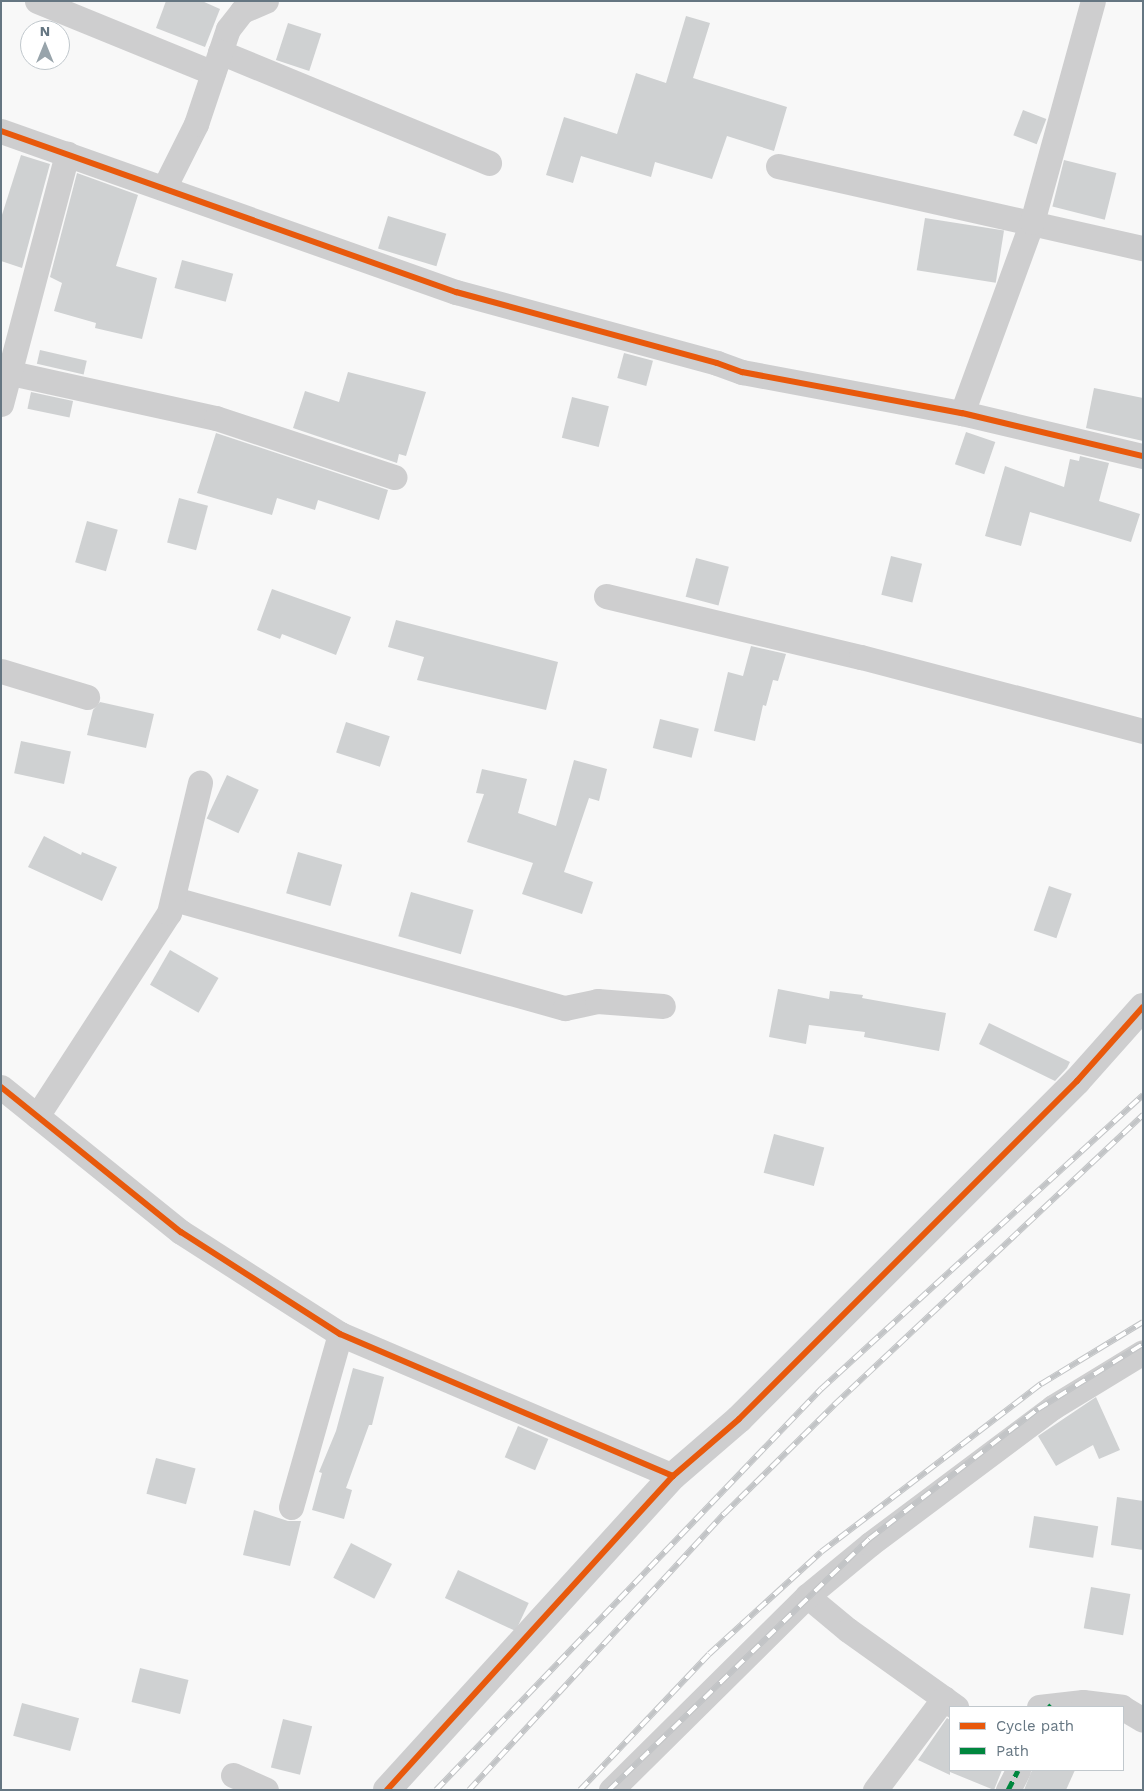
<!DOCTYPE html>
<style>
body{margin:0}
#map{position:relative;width:1144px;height:1791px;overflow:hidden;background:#f8f8f8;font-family:"Work Sans",sans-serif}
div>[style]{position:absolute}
.building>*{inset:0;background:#cfd1d2;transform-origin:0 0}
.minor>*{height:25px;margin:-12.5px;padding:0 12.5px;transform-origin:12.5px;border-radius:12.5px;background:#cececf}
.tertiary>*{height:28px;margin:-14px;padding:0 14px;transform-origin:14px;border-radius:14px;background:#cececf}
.rail>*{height:5.5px;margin-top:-2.75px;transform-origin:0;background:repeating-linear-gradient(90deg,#fff 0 11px,#c2c4c6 0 22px);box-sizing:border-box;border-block:1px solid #c2c4c6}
.quiet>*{height:5px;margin-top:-2.5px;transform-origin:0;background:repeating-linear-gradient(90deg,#00873e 0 10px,transparent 0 15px)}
.cycleway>*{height:6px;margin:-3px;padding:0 3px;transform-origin:3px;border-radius:3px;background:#e8590c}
span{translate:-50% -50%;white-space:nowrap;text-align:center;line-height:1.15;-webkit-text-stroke:5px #fff;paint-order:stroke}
.frame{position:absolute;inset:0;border:2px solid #657682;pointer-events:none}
.legend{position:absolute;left:949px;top:1706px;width:175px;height:65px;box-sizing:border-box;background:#fff;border:1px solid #c1c8cd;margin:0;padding:6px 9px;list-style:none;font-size:15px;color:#657682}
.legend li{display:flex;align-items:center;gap:10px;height:25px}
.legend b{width:25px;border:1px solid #c1c8cd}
.north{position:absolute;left:20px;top:20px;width:50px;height:50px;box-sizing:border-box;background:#fff;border:1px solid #c1c8cd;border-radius:50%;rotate:0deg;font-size:14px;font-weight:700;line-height:20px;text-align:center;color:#657682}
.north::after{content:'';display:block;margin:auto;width:18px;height:22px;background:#98a4ab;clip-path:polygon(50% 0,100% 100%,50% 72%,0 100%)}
</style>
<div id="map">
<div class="building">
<div style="clip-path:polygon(166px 1px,202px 1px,220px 9px,205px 47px,156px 28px)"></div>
<div style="clip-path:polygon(686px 16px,710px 23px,693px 78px,787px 107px,774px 151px,727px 136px,712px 179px,655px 162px,651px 177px,581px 156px,573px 183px,546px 175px,564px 117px,617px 134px,636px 73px,666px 83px)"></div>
<div style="left:288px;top:23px;width:35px;height:39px;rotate:18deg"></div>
<div style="left:1023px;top:110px;width:25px;height:27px;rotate:21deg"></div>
<div style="clip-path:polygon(21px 155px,50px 164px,22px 268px,1px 261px,1px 218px)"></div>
<div style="left:1064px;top:160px;width:54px;height:48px;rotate:14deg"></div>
<div style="clip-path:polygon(77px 173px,138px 195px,116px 266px,157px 278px,142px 339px,95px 328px,96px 323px,54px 311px,62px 283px,50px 277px)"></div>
<div style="left:388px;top:216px;width:61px;height:34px;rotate:17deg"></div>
<div style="left:925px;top:218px;width:80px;height:53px;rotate:9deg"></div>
<div style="left:182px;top:260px;width:53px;height:29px;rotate:15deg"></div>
<div style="left:40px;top:350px;width:48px;height:14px;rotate:13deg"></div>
<div style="left:624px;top:353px;width:30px;height:26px;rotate:15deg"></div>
<div style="clip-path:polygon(348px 372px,426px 392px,406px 456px,399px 454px,397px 463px,293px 428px,305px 391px,339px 402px)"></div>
<div style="clip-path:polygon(1094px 388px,1143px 398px,1143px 441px,1086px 428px)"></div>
<div style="left:31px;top:392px;width:43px;height:17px;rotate:12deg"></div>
<div style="left:572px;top:397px;width:38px;height:42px;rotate:14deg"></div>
<div style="left:966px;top:432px;width:31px;height:34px;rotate:19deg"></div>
<div style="clip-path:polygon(216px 433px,388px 490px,379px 520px,318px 500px,315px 510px,277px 498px,272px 515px,197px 493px)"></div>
<div style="clip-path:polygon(1080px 456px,1109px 463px,1099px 501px,1140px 514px,1131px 542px,1030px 512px,1021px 546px,985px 536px,1005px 466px,1064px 487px,1070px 459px,1079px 461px)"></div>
<div style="left:179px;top:498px;width:30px;height:46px;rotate:15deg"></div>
<div style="left:87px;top:521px;width:32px;height:43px;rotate:16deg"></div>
<div style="left:891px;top:556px;width:32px;height:40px;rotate:14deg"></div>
<div style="left:696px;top:558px;width:34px;height:40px;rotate:15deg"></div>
<div style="clip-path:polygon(272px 589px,351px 617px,336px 655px,282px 634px,280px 639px,257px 630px)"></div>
<div style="clip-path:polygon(396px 620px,558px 662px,546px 710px,417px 680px,424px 657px,388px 647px)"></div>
<div style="clip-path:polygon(751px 646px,786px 654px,778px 681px,773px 680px,766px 706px,763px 705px,755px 741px,714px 731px,728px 672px,743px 676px)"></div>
<div style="clip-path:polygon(100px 702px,154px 714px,146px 748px,87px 735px,93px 710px)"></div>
<div style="left:660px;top:719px;width:40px;height:30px;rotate:14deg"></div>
<div style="left:346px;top:722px;width:46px;height:32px;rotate:18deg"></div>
<div style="left:21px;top:741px;width:51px;height:33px;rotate:12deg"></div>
<div style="clip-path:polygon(574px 760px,607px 769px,599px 801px,589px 798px,564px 872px,593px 882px,582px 914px,522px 894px,533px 863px,467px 842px,484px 794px,476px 793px,482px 769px,527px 779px,518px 813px,556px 826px)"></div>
<div style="left:227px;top:775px;width:35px;height:48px;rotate:25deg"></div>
<div style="clip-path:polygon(44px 836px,81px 855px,82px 852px,117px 867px,102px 901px,28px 867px)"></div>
<div style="left:298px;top:852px;width:46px;height:43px;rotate:16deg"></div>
<div style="left:1049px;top:886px;width:24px;height:47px;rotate:19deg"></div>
<div style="left:411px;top:892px;width:65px;height:46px;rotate:16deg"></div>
<div style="left:170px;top:950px;width:56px;height:40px;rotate:30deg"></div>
<div style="clip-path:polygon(778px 989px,829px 999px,830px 991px,863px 995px,862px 998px,946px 1013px,939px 1051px,864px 1037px,865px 1032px,809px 1025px,806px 1044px,769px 1037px)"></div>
<div style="clip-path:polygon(989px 1023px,1070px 1062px,1067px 1068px,1055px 1081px,979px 1044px)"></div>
<div style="left:774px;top:1134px;width:52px;height:40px;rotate:15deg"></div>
<div style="clip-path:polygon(353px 1368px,384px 1377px,372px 1425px,369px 1425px,346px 1488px,352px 1490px,344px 1519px,312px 1510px,322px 1473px,319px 1472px,336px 1431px)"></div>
<div style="clip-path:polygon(1096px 1397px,1120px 1450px,1099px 1459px,1093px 1445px,1056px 1466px,1038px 1436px)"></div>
<div style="left:518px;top:1426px;width:33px;height:34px;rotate:23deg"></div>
<div style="left:156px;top:1458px;width:41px;height:37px;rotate:15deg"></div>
<div style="clip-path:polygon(1117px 1497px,1143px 1501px,1143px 1550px,1111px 1545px)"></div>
<div style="clip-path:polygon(254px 1510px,288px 1521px,301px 1521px,290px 1566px,243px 1555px)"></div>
<div style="left:1034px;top:1516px;width:65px;height:32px;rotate:9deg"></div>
<div style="left:351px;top:1543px;width:46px;height:39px;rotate:27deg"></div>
<div style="left:458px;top:1570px;width:78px;height:31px;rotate:25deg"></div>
<div style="left:1091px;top:1587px;width:40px;height:42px;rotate:10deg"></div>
<div style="left:140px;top:1668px;width:50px;height:35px;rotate:14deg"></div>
<div style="left:22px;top:1703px;width:59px;height:34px;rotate:15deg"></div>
<div style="clip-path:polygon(947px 1718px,950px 1720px,950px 1770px,1002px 1770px,994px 1790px,950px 1772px,950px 1775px,918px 1760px)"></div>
<div style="left:283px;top:1719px;width:30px;height:50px;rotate:14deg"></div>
<div style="clip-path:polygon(1032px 1770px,1075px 1770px,1066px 1790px,1024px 1790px)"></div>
</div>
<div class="minor">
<div style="left:37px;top:1px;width:190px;rotate:22.2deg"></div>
<div style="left:220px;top:52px;width:291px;rotate:22.4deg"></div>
<div style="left:1px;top:131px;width:483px;rotate:19.5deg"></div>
<div style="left:456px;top:292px;width:270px;rotate:15.2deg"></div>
<div style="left:717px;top:363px;width:27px;rotate:20deg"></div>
<div style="left:742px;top:372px;width:224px;rotate:10.6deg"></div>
<div style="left:962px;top:413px;width:186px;rotate:13.4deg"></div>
<div style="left:778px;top:166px;width:374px;rotate:12.7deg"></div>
<div style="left:164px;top:188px;width:72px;rotate:-63.4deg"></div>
<div style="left:196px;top:124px;width:100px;rotate:-71.4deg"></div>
<div style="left:228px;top:29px;width:23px;rotate:-52deg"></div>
<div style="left:242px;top:11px;width:26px;rotate:-23deg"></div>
<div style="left:11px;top:373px;width:210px;rotate:12.4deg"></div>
<div style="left:216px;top:418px;width:188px;rotate:18.3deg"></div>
<div style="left:1px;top:404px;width:259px;rotate:-75.2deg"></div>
<div style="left:962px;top:413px;width:203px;rotate:-69.9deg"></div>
<div style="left:1032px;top:222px;width:229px;rotate:-74.6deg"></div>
<div style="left:606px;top:596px;width:262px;rotate:13.5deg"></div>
<div style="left:861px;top:657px;width:292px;rotate:14.7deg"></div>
<div style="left:1px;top:671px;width:90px;rotate:16.8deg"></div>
<div style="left:174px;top:899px;width:406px;rotate:15.6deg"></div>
<div style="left:565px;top:1008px;width:33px;rotate:-12deg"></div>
<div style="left:597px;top:1001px;width:66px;rotate:4.3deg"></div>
<div style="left:1px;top:1087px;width:231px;rotate:38.9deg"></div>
<div style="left:181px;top:1232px;width:189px;rotate:32.7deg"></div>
<div style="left:340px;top:1334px;width:362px;rotate:23.1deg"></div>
<div style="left:37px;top:1116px;width:242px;rotate:-57deg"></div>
<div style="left:169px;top:913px;width:134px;rotate:-76.6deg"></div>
<div style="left:291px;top:1507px;width:180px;rotate:-74.2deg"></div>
<div style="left:807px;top:1596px;width:53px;rotate:39.7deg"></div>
<div style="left:848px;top:1630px;width:133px;rotate:35.5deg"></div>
<div style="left:1039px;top:1707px;width:44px;rotate:-6.5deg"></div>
<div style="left:1083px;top:1702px;width:39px;rotate:7deg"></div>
<div style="left:1123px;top:1708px;width:23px;rotate:31deg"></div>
<div style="left:233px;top:1775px;width:36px;rotate:24deg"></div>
<div style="left:611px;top:1790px;width:276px;rotate:-44.7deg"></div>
<div style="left:807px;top:1596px;width:82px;rotate:-39.5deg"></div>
<div style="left:870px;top:1544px;width:229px;rotate:-36.8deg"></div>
<div style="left:1053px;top:1407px;width:105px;rotate:-31.4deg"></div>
<div style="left:875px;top:1790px;width:115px;rotate:-53.1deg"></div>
<div style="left:1008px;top:1790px;width:22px;rotate:-63deg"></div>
</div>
<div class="tertiary">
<div style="left:387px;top:1790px;width:425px;rotate:-47.7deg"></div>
<div style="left:673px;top:1476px;width:87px;rotate:-40.8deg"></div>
<div style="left:739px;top:1419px;width:478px;rotate:-45deg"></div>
<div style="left:1077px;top:1081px;width:99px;rotate:-48.3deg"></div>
</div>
<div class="rail">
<div style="left:436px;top:1790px;width:556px;rotate:-46.17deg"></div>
<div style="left:821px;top:1389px;width:436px;rotate:-42.4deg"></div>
<div style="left:469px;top:1790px;width:376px;rotate:-47.3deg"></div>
<div style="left:724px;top:1514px;width:155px;rotate:-44.7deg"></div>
<div style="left:834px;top:1405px;width:424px;rotate:-43.2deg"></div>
<div style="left:580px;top:1790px;width:187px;rotate:-46.5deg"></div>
<div style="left:709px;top:1654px;width:151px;rotate:-42.3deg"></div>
<div style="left:821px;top:1552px;width:277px;rotate:-37.4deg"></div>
<div style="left:1041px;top:1384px;width:119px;rotate:-31.3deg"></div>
<div style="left:609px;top:1790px;width:361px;rotate:-44deg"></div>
<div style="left:869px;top:1539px;width:213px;rotate:-37.6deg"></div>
<div style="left:1038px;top:1409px;width:123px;rotate:-31.8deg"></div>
</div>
<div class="quiet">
<div style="left:1049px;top:1707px;width:3px;rotate:-45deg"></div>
<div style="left:1008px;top:1790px;width:22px;rotate:-63deg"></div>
</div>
<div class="cycleway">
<div style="left:1px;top:131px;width:483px;rotate:19.5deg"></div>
<div style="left:456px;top:292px;width:270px;rotate:15.2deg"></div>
<div style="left:717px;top:363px;width:27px;rotate:20deg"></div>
<div style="left:742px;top:372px;width:224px;rotate:10.6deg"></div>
<div style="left:962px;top:413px;width:186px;rotate:13.4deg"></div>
<div style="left:1px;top:1087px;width:231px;rotate:38.9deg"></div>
<div style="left:181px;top:1232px;width:189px;rotate:32.7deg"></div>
<div style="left:340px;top:1334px;width:362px;rotate:23.1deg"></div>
<div style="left:387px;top:1790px;width:425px;rotate:-47.7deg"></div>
<div style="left:673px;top:1476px;width:87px;rotate:-40.8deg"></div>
<div style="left:739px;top:1419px;width:478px;rotate:-45deg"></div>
<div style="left:1077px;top:1081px;width:99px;rotate:-48.3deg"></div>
</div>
<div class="frame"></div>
<ul class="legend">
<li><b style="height:6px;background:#e8590c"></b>Cycle path</li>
<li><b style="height:6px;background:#00873e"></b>Path</li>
</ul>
<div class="north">N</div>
</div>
